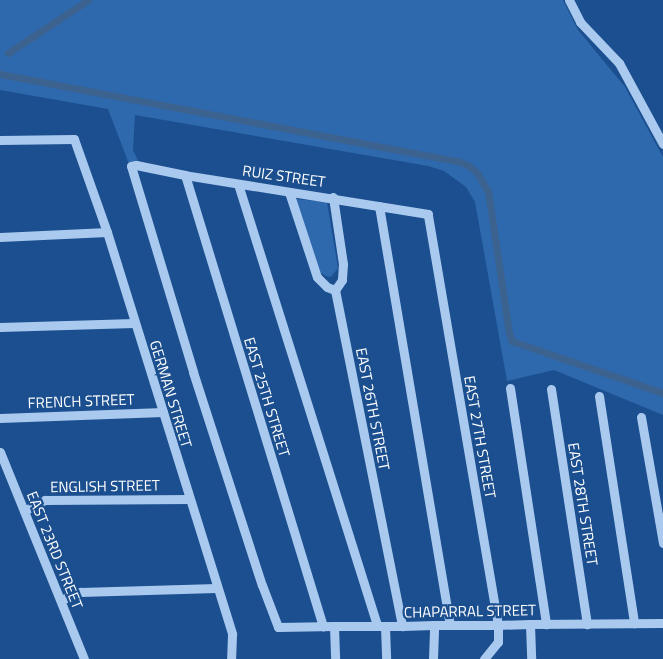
<!DOCTYPE html>
<style>
body{margin:0}
#map{position:relative;width:663px;height:659px;overflow:hidden;background:#1b4f8f;font-family:"Titillium Web",sans-serif}
div>[style]{position:absolute}
.green>*{inset:0;background:#2e69ad}
.canal>*{height:7px;margin:-3.5px;padding:0 3.5px;transform-origin:3.5px;border-radius:3.5px;background:#3c6290}
.minor>*{height:9px;margin:-4.5px;padding:0 4.5px;transform-origin:4.5px;border-radius:4.5px;background:#a9c9ee}
span{translate:-50% -50%;white-space:nowrap;text-align:center;line-height:1.15;-webkit-text-stroke:4.5px #1b4f8f;paint-order:stroke}
.street-label{font-size:15px;color:#fff}
</style>
<div id="map">
<div class="green">
<div style="clip-path:polygon(0 0,563px 0,578px 30px,625px 87px,663px 157px,663px 415px,554px 370px,507px 381px,475px 202px,466px 187px,444px 171px,428px 166px,135px 115px,133px 150px,138px 161px,129px 164px,108px 109px,0 90px)"></div>
<div style="clip-path:polygon(296px 199px,327px 202px,338px 268px,332px 276px,328px 277px,319px 272px)"></div>
</div>
<div class="canal">
<div style="left:8px;top:53px;width:96px;rotate:-33.5deg"></div>
<div style="left:0;top:74px;width:466px;rotate:10.8deg"></div>
<div style="left:458px;top:161px;width:12px;rotate:24deg"></div>
<div style="left:469px;top:166px;width:11px;rotate:41deg"></div>
<div style="left:477px;top:173px;width:21px;rotate:59deg"></div>
<div style="left:488px;top:191px;width:144px;rotate:81.6deg"></div>
<div style="left:509px;top:333px;width:9px;rotate:69deg"></div>
<div style="left:512px;top:341px;width:160px;rotate:19deg"></div>
</div>
<div class="minor">
<div style="left:569px;top:0;width:25px;rotate:63deg"></div>
<div style="left:580px;top:22px;width:57px;rotate:46.4deg"></div>
<div style="left:619px;top:63px;width:92px;rotate:61.5deg"></div>
<div style="left:0;top:140px;width:74px;rotate:-0.8deg"></div>
<div style="left:74px;top:139px;width:99px;rotate:70.5deg"></div>
<div style="left:107px;top:232px;width:421px;rotate:72.7deg"></div>
<div style="left:232px;top:634px;width:25px;rotate:92deg"></div>
<div style="left:185px;top:175px;width:472px;rotate:73deg"></div>
<div style="left:238px;top:184px;width:463px;rotate:72.5deg"></div>
<div style="left:289px;top:192px;width:89px;rotate:71.8deg"></div>
<div style="left:317px;top:277px;width:14px;rotate:45deg"></div>
<div style="left:327px;top:287px;width:9px;rotate:21deg"></div>
<div style="left:333px;top:197px;width:68px;rotate:81.5deg"></div>
<div style="left:343px;top:264px;width:16px;rotate:94deg"></div>
<div style="left:342px;top:280px;width:12px;rotate:125deg"></div>
<div style="left:335px;top:290px;width:343px;rotate:78.7deg"></div>
<div style="left:379px;top:206px;width:425px;rotate:80.4deg"></div>
<div style="left:0;top:237px;width:107px;rotate:-2.7deg"></div>
<div style="left:0;top:327px;width:134px;rotate:-1.7deg"></div>
<div style="left:510px;top:388px;width:239px;rotate:81.3deg"></div>
<div style="left:551px;top:389px;width:238px;rotate:81.3deg"></div>
<div style="left:599px;top:396px;width:230px;rotate:81.2deg"></div>
<div style="left:641px;top:417px;width:128px;rotate:80.1deg"></div>
<div style="left:0;top:418px;width:163px;rotate:-2.1deg"></div>
<div style="left:0;top:452px;width:223px;rotate:67.9deg"></div>
<div style="left:24px;top:511px;width:24px;rotate:-28deg"></div>
<div style="left:45px;top:500px;width:144px;rotate:-0.4deg"></div>
<div style="left:61px;top:600px;width:21px;rotate:-23deg"></div>
<div style="left:80px;top:592px;width:136px;rotate:-1.7deg"></div>
<div style="left:530px;top:624px;width:35px;rotate:88deg"></div>
<div style="left:334px;top:626px;width:33px;rotate:88deg"></div>
<div style="left:385px;top:626px;width:33px;rotate:88deg"></div>
<div style="left:433px;top:659px;width:34px;rotate:-88deg"></div>
<div style="left:484px;top:659px;width:22px;rotate:-51deg"></div>
<div style="left:498px;top:642px;width:17px;rotate:-90deg"></div>
<div style="left:498px;top:625px;width:417px;rotate:-99.7deg"></div>
<div style="left:428px;top:214px;width:246px;rotate:-170.9deg"></div>
<div style="left:185px;top:175px;width:50px;rotate:-168.5deg"></div>
<div style="left:136px;top:165px;width:5px;rotate:169deg"></div>
<div style="left:131px;top:166px;width:215px;rotate:73.2deg"></div>
<div style="left:193px;top:372px;width:224px;rotate:72.1deg"></div>
<div style="left:262px;top:585px;width:45px;rotate:69.1deg"></div>
<div style="left:278px;top:627px;width:56px;rotate:-1deg"></div>
<div style="left:334px;top:626px;width:68px"></div>
<div style="left:402px;top:626px;width:32px;rotate:-2deg"></div>
<div style="left:434px;top:625px;width:64px"></div>
<div style="left:498px;top:625px;width:32px;rotate:-2deg"></div>
<div style="left:530px;top:624px;width:133px;rotate:-0.4deg"></div>
</div>
<div class="street-label">
<span style="left:284px;top:176px;rotate:8deg">RUIZ STREET</span>
<span style="left:171px;top:394px;rotate:73deg">GERMAN STREET</span>
<span style="left:267px;top:397px;rotate:73deg">EAST 25TH STREET</span>
<span style="left:81px;top:401px;rotate:-2deg">FRENCH STREET</span>
<span style="left:373px;top:409px;rotate:79deg">EAST 26TH STREET</span>
<span style="left:480px;top:437px;rotate:80deg">EAST 27TH STREET</span>
<span style="left:105px;top:486px;rotate:-1deg">ENGLISH STREET</span>
<span style="left:583px;top:504px;rotate:81deg">EAST 28TH STREET</span>
<span style="left:55px;top:550px;rotate:68deg">EAST 23RD STREET</span>
<span style="left:470px;top:611px;rotate:-1deg">CHAPARRAL STREET</span>
</div>
</div>
